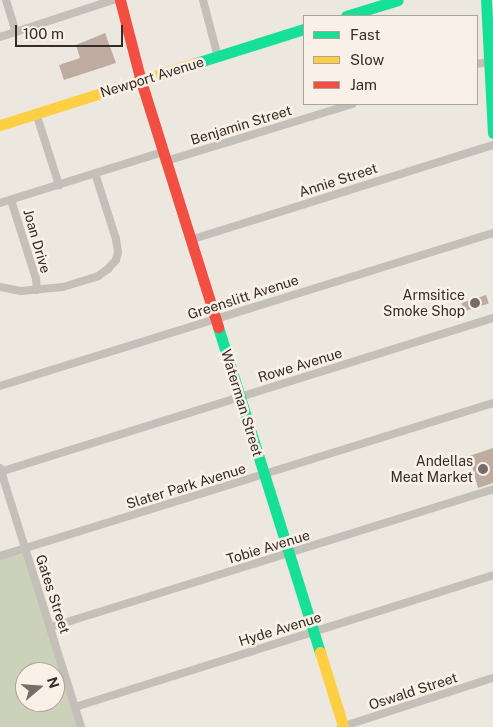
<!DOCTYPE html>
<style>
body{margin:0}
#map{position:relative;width:493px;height:727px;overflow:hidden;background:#ece7df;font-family:"Public Sans",sans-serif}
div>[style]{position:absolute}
.green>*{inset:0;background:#ccd1ba}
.building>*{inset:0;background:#bfaca1;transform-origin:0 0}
.street>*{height:8px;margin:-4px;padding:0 4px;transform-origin:4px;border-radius:4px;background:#c4bfb9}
.fast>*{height:11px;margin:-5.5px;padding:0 5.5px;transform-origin:5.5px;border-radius:5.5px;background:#16e098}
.slow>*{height:11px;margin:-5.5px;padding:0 5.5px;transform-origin:5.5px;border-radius:5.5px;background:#ffcf43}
.jam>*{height:11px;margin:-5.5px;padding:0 5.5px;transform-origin:5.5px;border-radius:5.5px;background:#f24e42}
.dots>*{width:14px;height:14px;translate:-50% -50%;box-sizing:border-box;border:2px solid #f9f1e7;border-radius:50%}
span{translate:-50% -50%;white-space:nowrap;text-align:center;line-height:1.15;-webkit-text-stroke:5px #f9f1e7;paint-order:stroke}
.street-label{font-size:14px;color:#352c27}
.poi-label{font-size:14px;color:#352c27}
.right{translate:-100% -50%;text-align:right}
.legend{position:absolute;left:303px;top:15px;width:175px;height:90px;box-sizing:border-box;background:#f9f1e7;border:1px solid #aba29a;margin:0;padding:6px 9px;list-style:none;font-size:15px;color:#352c27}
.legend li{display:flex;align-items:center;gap:10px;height:25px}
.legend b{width:25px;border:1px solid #aba29a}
.north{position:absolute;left:15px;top:662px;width:50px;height:50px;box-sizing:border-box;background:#f9f1e7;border:1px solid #aba29a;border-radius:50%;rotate:72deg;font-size:14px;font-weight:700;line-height:20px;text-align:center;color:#352c27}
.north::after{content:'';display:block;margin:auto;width:18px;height:22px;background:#756d67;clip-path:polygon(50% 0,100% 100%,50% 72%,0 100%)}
.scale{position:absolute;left:15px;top:25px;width:108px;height:22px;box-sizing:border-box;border:2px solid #352c27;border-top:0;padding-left:6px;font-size:15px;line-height:18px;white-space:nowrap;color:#352c27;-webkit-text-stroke:4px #f9f1e7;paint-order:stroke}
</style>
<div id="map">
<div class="green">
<div style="clip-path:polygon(evenodd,24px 551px,81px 727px,0 727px,0 558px,24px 551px,25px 672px,55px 672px,55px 702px,25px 702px,25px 672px)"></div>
</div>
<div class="building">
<div style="clip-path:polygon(105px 33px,116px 63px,64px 80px,59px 65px,80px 58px,76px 45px)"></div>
<div style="left:486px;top:295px;width:9px;height:26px;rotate:72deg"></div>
<div style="clip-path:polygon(493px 448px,493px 483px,478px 488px,469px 456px)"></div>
</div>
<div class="street">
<div style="left:6px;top:0;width:34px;rotate:73deg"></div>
<div style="left:203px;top:0;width:59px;rotate:75.3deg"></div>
<div style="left:0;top:37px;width:119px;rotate:-18.1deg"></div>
<div style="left:477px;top:64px;width:16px;rotate:-11deg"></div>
<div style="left:36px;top:113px;width:76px;rotate:72.3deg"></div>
<div style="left:166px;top:161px;width:195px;rotate:-17deg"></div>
<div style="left:11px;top:200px;width:83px;rotate:72.4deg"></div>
<div style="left:36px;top:279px;width:11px;rotate:85deg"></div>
<div style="left:0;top:203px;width:171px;rotate:-17.4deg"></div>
<div style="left:190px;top:240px;width:318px;rotate:-17.4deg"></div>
<div style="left:0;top:287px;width:21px;rotate:11deg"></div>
<div style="left:21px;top:291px;width:42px;rotate:-5.4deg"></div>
<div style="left:63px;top:287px;width:37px;rotate:-17deg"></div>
<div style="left:98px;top:276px;width:12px;rotate:-35deg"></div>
<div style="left:108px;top:269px;width:12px;rotate:-48deg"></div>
<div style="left:116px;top:260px;width:8px;rotate:-76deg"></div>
<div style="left:118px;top:252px;width:13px;rotate:-99deg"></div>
<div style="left:116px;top:239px;width:69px;rotate:-107.7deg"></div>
<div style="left:0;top:386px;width:516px;rotate:-17.24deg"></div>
<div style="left:0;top:468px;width:271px;rotate:72.6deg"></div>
<div style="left:0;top:472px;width:516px;rotate:-17.35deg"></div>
<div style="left:0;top:556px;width:516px;rotate:-17.24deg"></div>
<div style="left:51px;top:627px;width:463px;rotate:-17.3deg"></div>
<div style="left:75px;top:707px;width:438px;rotate:-17.5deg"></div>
<div style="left:341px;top:727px;width:160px;rotate:-17.9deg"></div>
</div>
<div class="fast">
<div style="left:486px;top:0;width:133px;rotate:87deg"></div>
<div style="left:346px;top:16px;width:54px;rotate:-17.1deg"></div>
<div style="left:196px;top:63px;width:113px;rotate:-17.5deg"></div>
<div style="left:218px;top:327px;width:341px;rotate:72.6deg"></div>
</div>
<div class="slow">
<div style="left:0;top:125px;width:206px;rotate:-17.6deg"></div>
<div style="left:320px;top:652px;width:77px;rotate:72.7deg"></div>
</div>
<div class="jam">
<div style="left:120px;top:0;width:84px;rotate:75.5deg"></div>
<div style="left:141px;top:81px;width:258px;rotate:72.6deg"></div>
</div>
<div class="dots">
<div style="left:475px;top:303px;background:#756d67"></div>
<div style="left:483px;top:469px;background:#756d67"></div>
</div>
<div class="street-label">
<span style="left:152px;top:77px;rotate:-17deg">Newport Avenue</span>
<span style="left:241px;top:125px;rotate:-17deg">Benjamin Street</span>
<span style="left:338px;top:180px;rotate:-18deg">Annie Street</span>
<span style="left:37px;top:241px;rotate:74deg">Joan Drive</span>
<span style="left:243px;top:297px;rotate:-18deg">Greenslitt Avenue</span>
<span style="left:300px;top:365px;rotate:-17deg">Rowe Avenue</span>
<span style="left:242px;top:403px;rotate:73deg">Waterman Street</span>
<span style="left:186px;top:486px;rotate:-17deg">Slater Park Avenue</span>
<span style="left:268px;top:547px;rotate:-17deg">Tobie Avenue</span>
<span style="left:53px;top:594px;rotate:72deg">Gates Street</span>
<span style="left:280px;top:629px;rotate:-17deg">Hyde Avenue</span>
<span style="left:413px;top:691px;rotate:-18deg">Oswald Street</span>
</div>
<div class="poi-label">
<span class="right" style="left:465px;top:303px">Armsitice<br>Smoke Shop</span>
<span class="right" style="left:473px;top:469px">Andellas<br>Meat Market</span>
</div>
<ul class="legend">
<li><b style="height:6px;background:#16e098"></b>Fast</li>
<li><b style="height:6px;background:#ffcf43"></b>Slow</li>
<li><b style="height:6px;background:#f24e42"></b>Jam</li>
</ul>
<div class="north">N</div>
<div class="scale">100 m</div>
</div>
